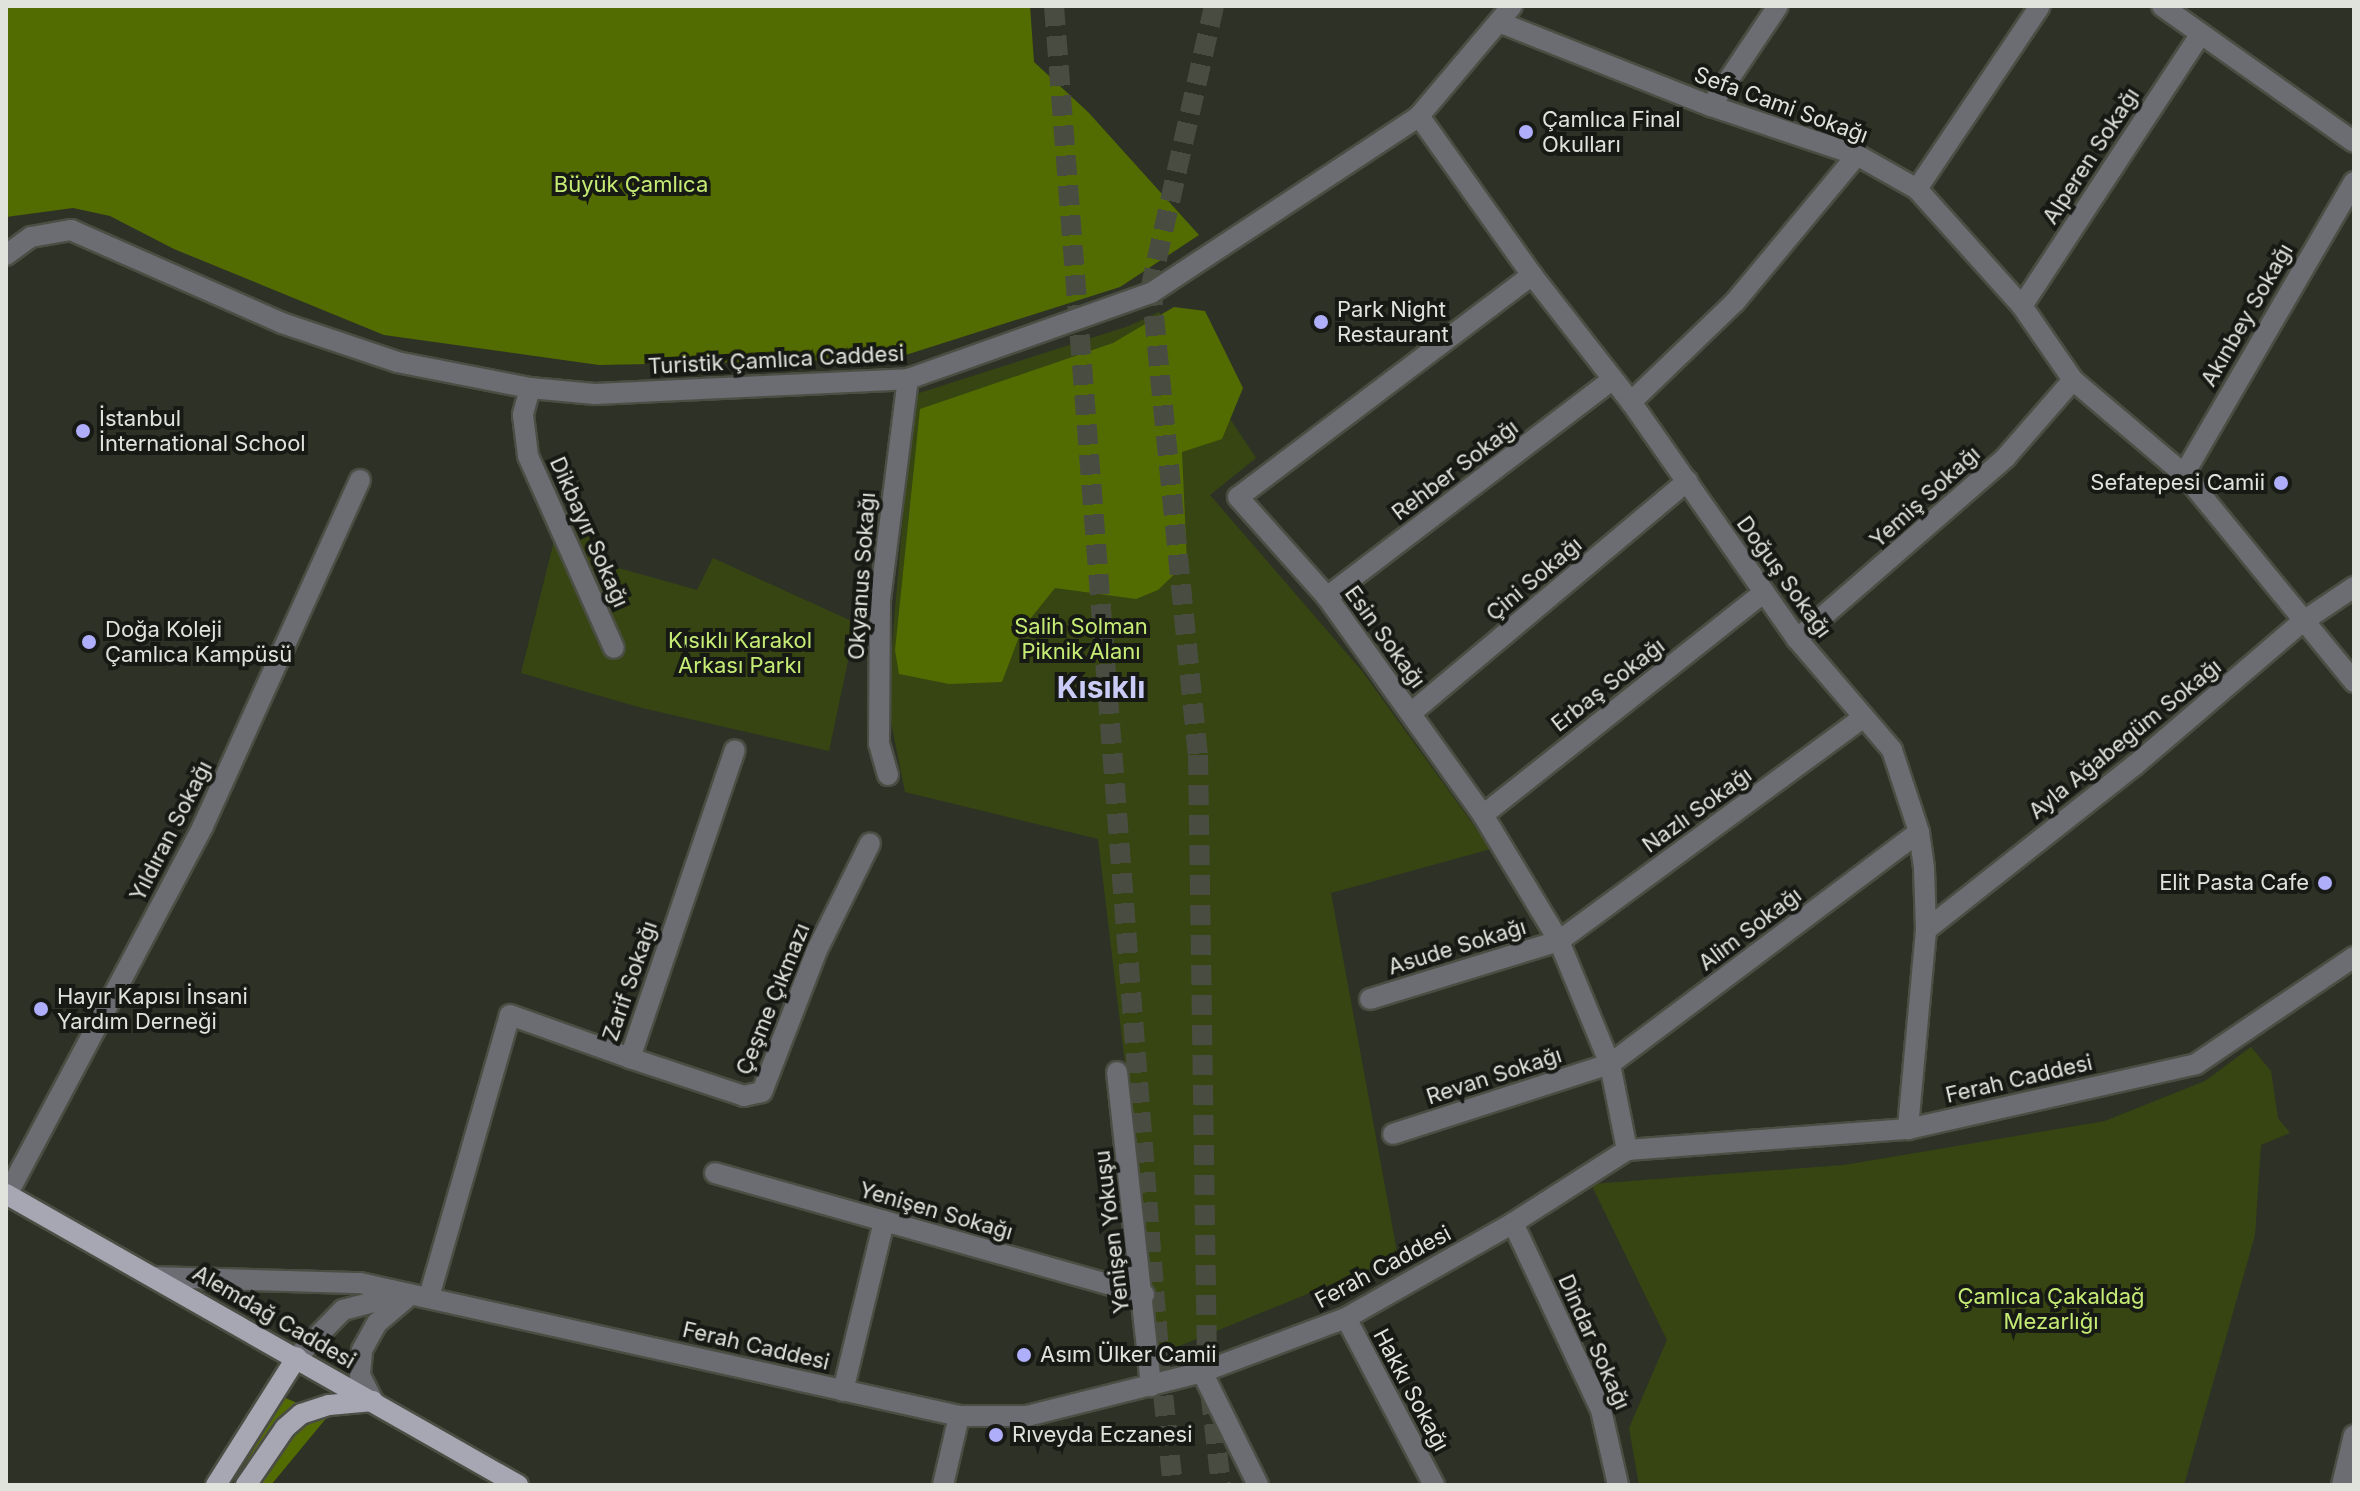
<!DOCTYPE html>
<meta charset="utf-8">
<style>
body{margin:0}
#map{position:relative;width:2360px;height:1491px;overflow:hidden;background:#2e3226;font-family:Inter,sans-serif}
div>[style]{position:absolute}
.green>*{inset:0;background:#364511}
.forest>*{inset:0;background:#536c01}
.primary-tunnel>*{height:20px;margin-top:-10px;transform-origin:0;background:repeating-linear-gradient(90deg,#494d41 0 20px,transparent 0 30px)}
.roads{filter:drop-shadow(2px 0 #4a4e43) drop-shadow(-2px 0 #4a4e43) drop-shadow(0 2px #4a4e43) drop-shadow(0 -2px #4a4e43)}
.minor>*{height:20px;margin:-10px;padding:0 10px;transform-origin:10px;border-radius:10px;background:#6c6c73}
.tertiary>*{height:20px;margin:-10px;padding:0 10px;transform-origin:10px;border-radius:10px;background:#6c6c73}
.primary>*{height:20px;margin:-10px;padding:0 10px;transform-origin:10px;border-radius:10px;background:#a7a7b4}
.dots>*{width:22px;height:22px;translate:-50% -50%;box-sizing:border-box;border:4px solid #171914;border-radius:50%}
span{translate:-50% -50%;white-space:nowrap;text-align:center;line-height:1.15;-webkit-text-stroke:8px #171914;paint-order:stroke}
.street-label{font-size:22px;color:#e0e3db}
.poi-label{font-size:22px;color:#e0e3db}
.left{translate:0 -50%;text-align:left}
.right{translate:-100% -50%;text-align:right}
.park-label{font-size:22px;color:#c6ec75}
.district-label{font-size:30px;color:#cacbf6;font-weight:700}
.frame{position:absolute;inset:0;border:8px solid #e0e3db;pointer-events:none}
</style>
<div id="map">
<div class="green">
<div style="clip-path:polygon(1159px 312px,1256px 458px,1210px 495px,1362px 671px,1491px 849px,1331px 893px,1398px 1257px,1160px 1354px,1098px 839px,905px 792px,891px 722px,889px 682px,913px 395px,1129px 326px)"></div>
<div style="clip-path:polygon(590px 526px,615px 567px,697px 590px,713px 558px,856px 623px,829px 751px,642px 708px,521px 673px,555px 537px)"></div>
<div style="clip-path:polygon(2251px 1047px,2271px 1071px,2278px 1118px,2290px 1133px,2261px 1145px,2255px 1235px,2184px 1485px,1639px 1485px,1629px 1428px,1667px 1340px,1591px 1184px,1844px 1165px,2105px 1121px,2205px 1081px)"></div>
</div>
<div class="forest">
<div style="clip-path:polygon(6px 6px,1030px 6px,1034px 62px,1088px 112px,1199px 235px,1120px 287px,893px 359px,599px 365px,384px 335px,174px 249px,110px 216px,73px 208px,6px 217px)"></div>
<div style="clip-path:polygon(1174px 307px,1205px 311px,1243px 388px,1222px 439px,1182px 452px,1187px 562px,1158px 590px,1136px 599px,1055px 588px,1022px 629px,1002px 682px,949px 684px,899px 674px,895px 650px,920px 409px,1113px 343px)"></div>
<div style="clip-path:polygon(283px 1397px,328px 1416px,271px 1485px,233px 1485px)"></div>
</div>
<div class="primary-tunnel">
<div style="left:1054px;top:6px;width:1364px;rotate:85.54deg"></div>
<div style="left:1160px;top:1366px;width:120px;rotate:83.8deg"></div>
<div style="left:1214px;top:6px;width:287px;rotate:102.7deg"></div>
<div style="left:1151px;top:286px;width:471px;rotate:84.3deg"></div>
<div style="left:1198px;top:755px;width:609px;rotate:89.15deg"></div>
<div style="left:1207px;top:1364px;width:122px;rotate:83.4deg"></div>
</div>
<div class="roads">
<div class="minor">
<div style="left:2162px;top:6px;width:235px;rotate:35.3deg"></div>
<div style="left:1501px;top:23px;width:226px;rotate:21.6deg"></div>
<div style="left:1711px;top:106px;width:154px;rotate:18.6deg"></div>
<div style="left:1857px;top:155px;width:69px;rotate:29.5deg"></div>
<div style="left:1917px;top:189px;width:157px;rotate:48.1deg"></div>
<div style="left:2022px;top:306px;width:90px;rotate:55.4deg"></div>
<div style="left:2073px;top:380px;width:145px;rotate:40.3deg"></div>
<div style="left:2184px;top:474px;width:269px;rotate:50.7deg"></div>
<div style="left:1711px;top:106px;width:120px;rotate:-56.2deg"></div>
<div style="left:1419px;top:116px;width:195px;rotate:54.6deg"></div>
<div style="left:1532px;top:275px;width:161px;rotate:52.1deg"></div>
<div style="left:1631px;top:402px;width:289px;rotate:55deg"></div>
<div style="left:1797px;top:639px;width:146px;rotate:49.4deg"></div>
<div style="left:1892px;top:750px;width:86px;rotate:71.8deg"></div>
<div style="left:1919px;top:832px;width:37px;rotate:82deg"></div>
<div style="left:1924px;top:869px;width:61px;rotate:88.1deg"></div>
<div style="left:1926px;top:930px;width:200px;rotate:95.2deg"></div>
<div style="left:1917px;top:189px;width:220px;rotate:-56.1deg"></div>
<div style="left:6px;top:255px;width:31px;rotate:-36deg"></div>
<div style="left:31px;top:237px;width:41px;rotate:-9.9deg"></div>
<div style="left:71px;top:230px;width:231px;rotate:23.8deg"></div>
<div style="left:282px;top:323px;width:121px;rotate:18.7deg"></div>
<div style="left:397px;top:362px;width:136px;rotate:11.1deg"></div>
<div style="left:530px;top:388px;width:65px;rotate:5.3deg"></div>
<div style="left:595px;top:394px;width:313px;rotate:-2.7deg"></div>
<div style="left:908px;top:379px;width:258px;rotate:-19.5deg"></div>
<div style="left:1151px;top:293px;width:321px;rotate:-33.4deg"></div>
<div style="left:1419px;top:116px;width:144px;rotate:-49.8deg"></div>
<div style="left:1532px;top:275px;width:368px;rotate:142.9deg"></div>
<div style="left:1238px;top:497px;width:134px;rotate:48.3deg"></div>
<div style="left:1327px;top:597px;width:268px;rotate:54.4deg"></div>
<div style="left:1483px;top:815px;width:147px;rotate:58.9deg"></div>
<div style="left:1559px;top:941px;width:133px;rotate:67.5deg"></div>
<div style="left:1610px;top:1064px;width:88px;rotate:78.8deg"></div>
<div style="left:2022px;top:306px;width:326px;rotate:-56.7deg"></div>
<div style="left:530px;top:388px;width:28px;rotate:105deg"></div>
<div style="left:523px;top:415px;width:41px;rotate:83deg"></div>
<div style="left:528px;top:456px;width:210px;rotate:65.9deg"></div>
<div style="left:1631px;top:402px;width:144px;rotate:-43.9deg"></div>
<div style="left:1735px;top:302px;width:191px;rotate:-50.3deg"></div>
<div style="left:2184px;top:474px;width:338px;rotate:-59.8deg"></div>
<div style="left:1327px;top:597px;width:358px;rotate:-37.3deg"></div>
<div style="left:1797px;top:639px;width:277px;rotate:-41deg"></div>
<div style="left:2006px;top:457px;width:102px;rotate:-49deg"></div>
<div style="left:1411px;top:713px;width:361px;rotate:-40deg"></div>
<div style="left:888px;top:775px;width:33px;rotate:-106deg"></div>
<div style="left:879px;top:743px;width:143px;rotate:-89.6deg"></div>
<div style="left:880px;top:600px;width:223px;rotate:-82.8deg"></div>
<div style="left:1483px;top:815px;width:357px;rotate:-38.4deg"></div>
<div style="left:1926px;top:930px;width:266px;rotate:-38.3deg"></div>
<div style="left:2135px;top:765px;width:220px;rotate:-40.6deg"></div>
<div style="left:2302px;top:622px;width:63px;rotate:-33.9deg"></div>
<div style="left:1370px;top:999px;width:198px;rotate:-17.1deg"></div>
<div style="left:1559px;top:941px;width:378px;rotate:-36.3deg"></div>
<div style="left:630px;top:1058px;width:120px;rotate:18.4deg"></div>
<div style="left:744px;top:1096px;width:18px;rotate:-13deg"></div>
<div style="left:762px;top:1092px;width:152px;rotate:-68.8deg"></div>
<div style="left:817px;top:950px;width:119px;rotate:-63.6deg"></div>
<div style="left:1117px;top:1072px;width:316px;rotate:83.8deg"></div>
<div style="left:1393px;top:1134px;width:228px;rotate:-17.9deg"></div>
<div style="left:1610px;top:1064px;width:386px;rotate:-36.9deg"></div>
<div style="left:715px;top:1173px;width:446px;rotate:15.8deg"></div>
<div style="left:7px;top:1195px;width:418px;rotate:-62deg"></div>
<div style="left:203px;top:826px;width:380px;rotate:-65.6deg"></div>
<div style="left:1513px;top:1223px;width:207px;rotate:64.8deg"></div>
<div style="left:1601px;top:1410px;width:77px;rotate:77.2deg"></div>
<div style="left:429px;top:1297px;width:293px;rotate:-74deg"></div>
<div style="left:510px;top:1015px;width:127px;rotate:19.7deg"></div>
<div style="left:630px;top:1058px;width:325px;rotate:-71.2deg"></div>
<div style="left:1346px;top:1318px;width:189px;rotate:62.2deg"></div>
<div style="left:1202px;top:1372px;width:126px;rotate:63.6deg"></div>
<div style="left:843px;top:1391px;width:175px;rotate:-76.4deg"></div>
<div style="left:943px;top:1485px;width:71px;rotate:-76.9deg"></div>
<div style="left:2342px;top:1485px;width:51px;rotate:-76.5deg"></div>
</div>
<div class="tertiary">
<div style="left:154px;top:1277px;width:206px;rotate:1.7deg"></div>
<div style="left:360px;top:1283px;width:614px;rotate:12.52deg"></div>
<div style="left:959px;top:1416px;width:68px"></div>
<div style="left:1027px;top:1416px;width:180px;rotate:-14.1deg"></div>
<div style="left:1202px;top:1372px;width:154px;rotate:-20.6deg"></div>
<div style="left:1346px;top:1318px;width:192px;rotate:-29.6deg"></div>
<div style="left:1513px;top:1223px;width:135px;rotate:-32.6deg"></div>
<div style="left:1627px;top:1150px;width:282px;rotate:-4.3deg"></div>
<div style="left:1908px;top:1129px;width:295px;rotate:-12.7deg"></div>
<div style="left:2196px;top:1064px;width:191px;rotate:-34.1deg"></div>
<div style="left:297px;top:1357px;width:66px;rotate:-45.6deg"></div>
<div style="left:343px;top:1310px;width:59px;rotate:-14.7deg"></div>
<div style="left:373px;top:1401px;width:29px;rotate:-117deg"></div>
<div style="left:360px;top:1375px;width:25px;rotate:-85deg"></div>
<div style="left:362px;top:1350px;width:31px;rotate:-61deg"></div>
<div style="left:377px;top:1323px;width:42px;rotate:-40.2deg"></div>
</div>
<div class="primary">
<div style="left:6px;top:1194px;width:589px;rotate:29.61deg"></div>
<div style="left:216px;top:1485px;width:151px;rotate:-57.7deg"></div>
<div style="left:246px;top:1485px;width:69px;rotate:-55.6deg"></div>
<div style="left:285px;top:1428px;width:21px;rotate:-41deg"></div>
<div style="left:301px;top:1414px;width:29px;rotate:-18deg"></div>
<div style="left:329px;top:1405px;width:44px;rotate:-5.2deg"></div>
</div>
</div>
<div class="dots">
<div style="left:1526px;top:132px;background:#afaefa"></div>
<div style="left:1321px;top:322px;background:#afaefa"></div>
<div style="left:83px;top:431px;background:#afaefa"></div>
<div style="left:2281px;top:483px;background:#afaefa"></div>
<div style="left:89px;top:642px;background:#afaefa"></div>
<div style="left:2325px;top:883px;background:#afaefa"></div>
<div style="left:41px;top:1009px;background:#afaefa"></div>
<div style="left:1024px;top:1355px;background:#afaefa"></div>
<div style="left:996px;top:1435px;background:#afaefa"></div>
</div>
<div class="street-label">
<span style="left:1781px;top:105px;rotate:20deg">Sefa Cami Sokağı</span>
<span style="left:2091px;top:156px;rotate:-57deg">Alperen Sokağı</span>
<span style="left:2247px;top:315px;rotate:-60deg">Akınbey Sokağı</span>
<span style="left:776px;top:360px;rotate:-3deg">Turistik Çamlıca Caddesi</span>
<span style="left:1455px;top:470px;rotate:-37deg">Rehber Sokağı</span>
<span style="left:1925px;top:497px;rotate:-42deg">Yemiş Sokağı</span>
<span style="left:589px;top:532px;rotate:66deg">Dikbayır Sokağı</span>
<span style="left:862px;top:576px;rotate:-86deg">Okyanus Sokağı</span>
<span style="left:1784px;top:577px;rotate:54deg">Doğuş Sokağı</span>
<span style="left:1534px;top:579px;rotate:-40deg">Çini Sokağı</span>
<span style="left:1385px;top:637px;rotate:54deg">Esin Sokağı</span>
<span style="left:1608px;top:685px;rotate:-38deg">Erbaş Sokağı</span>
<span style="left:2125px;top:739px;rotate:-39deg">Ayla Ağabegüm Sokağı</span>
<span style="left:1697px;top:810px;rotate:-36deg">Nazlı Sokağı</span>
<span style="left:171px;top:831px;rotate:-63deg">Yıldıran Sokağı</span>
<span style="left:1750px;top:929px;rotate:-37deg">Alim Sokağı</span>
<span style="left:1457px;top:947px;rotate:-17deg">Asude Sokağı</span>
<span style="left:630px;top:981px;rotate:-71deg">Zarif Sokağı</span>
<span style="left:773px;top:999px;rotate:-68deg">Çeşme Çıkmazı</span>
<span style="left:1494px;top:1076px;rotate:-18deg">Revan Sokağı</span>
<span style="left:2019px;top:1079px;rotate:-13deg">Ferah Caddesi</span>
<span style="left:936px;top:1211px;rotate:16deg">Yenişen Sokağı</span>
<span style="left:1112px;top:1232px;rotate:-97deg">Yenişen Yokuşu</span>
<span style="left:1383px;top:1267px;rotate:-28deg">Ferah Caddesi</span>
<span style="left:274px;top:1317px;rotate:30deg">Alemdağ Caddesi</span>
<span style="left:1594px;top:1342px;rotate:66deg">Dindar Sokağı</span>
<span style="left:756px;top:1346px;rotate:13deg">Ferah Caddesi</span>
<span style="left:1411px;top:1390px;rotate:62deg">Hakkı Sokağı</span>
</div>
<div class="poi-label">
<span class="left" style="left:1542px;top:132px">Çamlıca Final<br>Okulları</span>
<span class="left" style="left:1337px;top:322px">Park Night<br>Restaurant</span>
<span class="left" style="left:99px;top:431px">İstanbul<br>İnternational School</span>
<span class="right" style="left:2265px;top:483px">Sefatepesi Camii</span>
<span class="left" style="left:105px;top:642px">Doğa Koleji<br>Çamlıca Kampüsü</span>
<span class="right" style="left:2309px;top:883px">Elit Pasta Cafe</span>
<span class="left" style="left:57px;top:1009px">Hayır Kapısı İnsani<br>Yardım Derneği</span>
<span class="left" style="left:1040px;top:1355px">Asım Ülker Camii</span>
<span class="left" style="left:1012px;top:1435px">Rıveyda Eczanesi</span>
</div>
<div class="park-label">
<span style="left:631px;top:185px">Büyük Çamlıca</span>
<span style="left:1081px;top:639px">Salih Solman<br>Piknik Alanı</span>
<span style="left:740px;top:653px">Kısıklı Karakol<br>Arkası Parkı</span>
<span style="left:2051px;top:1309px">Çamlıca Çakaldağ<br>Mezarlığı</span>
</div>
<div class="district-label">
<span style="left:1101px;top:687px">Kısıklı</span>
</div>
<div class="frame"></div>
</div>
